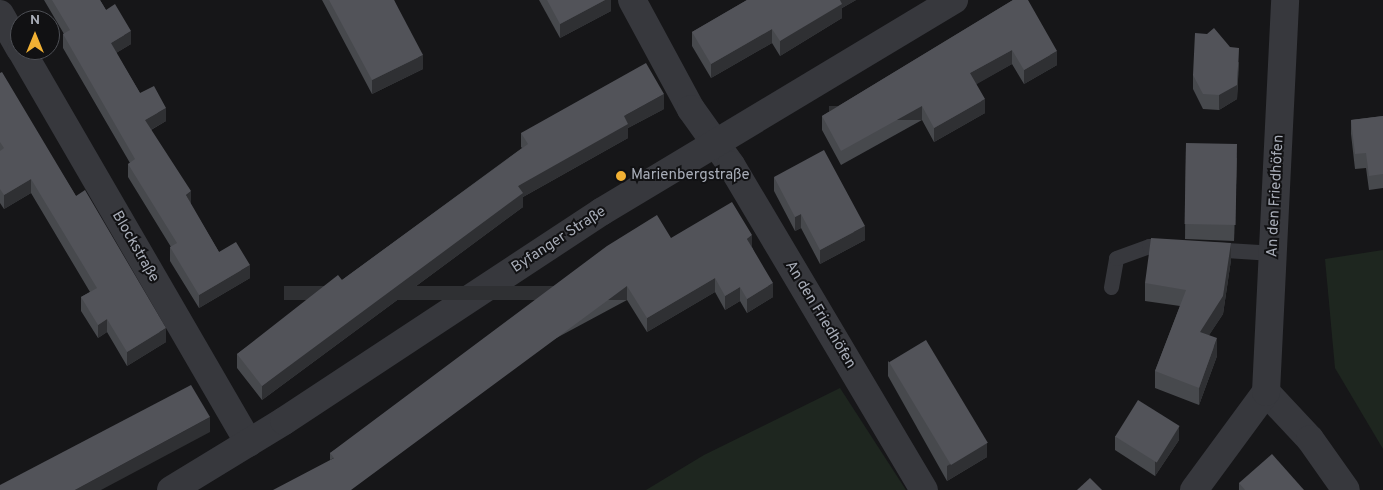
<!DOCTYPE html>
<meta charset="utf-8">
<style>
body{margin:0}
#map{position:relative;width:1383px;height:490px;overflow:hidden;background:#161618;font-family:Overpass,sans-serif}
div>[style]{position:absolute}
.green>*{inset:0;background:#1e261f}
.service>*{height:15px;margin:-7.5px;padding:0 7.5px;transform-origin:7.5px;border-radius:7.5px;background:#37383d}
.minor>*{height:28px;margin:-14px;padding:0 14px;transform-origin:14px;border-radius:14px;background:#37383d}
.tertiary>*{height:28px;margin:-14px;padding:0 14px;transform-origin:14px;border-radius:14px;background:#37383d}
.wall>*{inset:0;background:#47494d}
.shaded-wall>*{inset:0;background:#2f3033;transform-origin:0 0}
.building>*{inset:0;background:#525359;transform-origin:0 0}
.dots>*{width:14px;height:14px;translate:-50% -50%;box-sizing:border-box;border:2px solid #111113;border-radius:50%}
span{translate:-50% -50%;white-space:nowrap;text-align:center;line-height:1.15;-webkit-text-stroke:4px #111113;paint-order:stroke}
.poi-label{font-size:15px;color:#a8adb8}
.left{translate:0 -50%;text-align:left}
.street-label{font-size:15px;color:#a8adb8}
.north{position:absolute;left:10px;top:10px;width:50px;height:50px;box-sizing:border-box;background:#111113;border:1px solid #4d4f55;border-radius:50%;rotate:0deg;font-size:14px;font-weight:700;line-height:20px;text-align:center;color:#a8adb8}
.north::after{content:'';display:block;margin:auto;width:18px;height:22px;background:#f2b134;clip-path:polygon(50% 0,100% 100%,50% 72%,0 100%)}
</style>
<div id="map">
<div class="green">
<div style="clip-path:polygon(1383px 250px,1383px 449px,1335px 368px,1325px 259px)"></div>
<div style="clip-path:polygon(840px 388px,906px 490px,646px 490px,704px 455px)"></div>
</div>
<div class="service">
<div style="left:1210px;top:249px;width:64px;rotate:3.6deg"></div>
<div style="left:1111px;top:287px;width:29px;rotate:-80deg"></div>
<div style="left:1116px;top:258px;width:35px;rotate:-20deg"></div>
<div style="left:1149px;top:246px;width:21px;rotate:3deg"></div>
</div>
<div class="minor">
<div style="left:632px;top:0;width:124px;rotate:61.6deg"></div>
<div style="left:691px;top:109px;width:69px;rotate:54.5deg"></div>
<div style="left:731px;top:165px;width:378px;rotate:59.3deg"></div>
<div style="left:0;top:14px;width:40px;rotate:60.3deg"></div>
<div style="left:21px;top:50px;width:454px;rotate:59.9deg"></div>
<div style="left:1266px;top:392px;width:64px;rotate:46.9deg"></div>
<div style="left:1310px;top:439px;width:62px;rotate:54.8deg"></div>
<div style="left:1194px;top:490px;width:122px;rotate:-53.7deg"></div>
<div style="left:1266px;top:392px;width:392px;rotate:-87.2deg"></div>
</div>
<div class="tertiary">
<div style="left:171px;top:490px;width:132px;rotate:-31.4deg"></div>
<div style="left:284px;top:421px;width:380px;rotate:-33.4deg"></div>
<div style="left:601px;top:212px;width:412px;rotate:-31deg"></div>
</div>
<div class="wall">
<div style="clip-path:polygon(44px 0,100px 0,106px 10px,131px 44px,116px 53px,140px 93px,166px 121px,151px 130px,191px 205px,219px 252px,250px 278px,199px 308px,170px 261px,170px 247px,171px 247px,128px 177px,128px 164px,130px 163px,63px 48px,63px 34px,64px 34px)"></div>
<div style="clip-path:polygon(322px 0,394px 0,423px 69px,372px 94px)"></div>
<div style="clip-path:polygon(539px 0,611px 0,611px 11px,560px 38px)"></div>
<div style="clip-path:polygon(747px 0,856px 0,842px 8px,842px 18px,780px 56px,772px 43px,711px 78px,692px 46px,692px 32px)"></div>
<div style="clip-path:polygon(1013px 0,1057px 65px,1024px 84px,1012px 64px,976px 84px,985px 113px,934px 142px,922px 120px,841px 165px,822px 130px,822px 116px)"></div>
<div style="clip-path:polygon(1239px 62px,1237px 99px,1219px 110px,1203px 109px,1193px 89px,1193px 75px)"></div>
<div style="clip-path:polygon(0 73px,166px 342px,127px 366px,107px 332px,98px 338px,81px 311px,81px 297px,90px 292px,31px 193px,4px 209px,0 203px)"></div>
<div style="clip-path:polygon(664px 109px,628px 128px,628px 138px,523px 197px,523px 207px,262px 400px,237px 368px,237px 354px,342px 280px,522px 148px,521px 147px,521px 133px)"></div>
<div style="clip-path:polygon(1383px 116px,1383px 188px,1369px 190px,1366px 168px,1355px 169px,1351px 134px,1351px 120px)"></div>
<div style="clip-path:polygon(1186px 143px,1237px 158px,1234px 241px,1185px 239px)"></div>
<div style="clip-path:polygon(774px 177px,865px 240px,820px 264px,801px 228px,795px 231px,774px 191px)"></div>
<div style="clip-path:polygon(671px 238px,752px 247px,773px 297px,747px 313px,740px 301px,725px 310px,715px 292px,647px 332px,627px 300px,330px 460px,330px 453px)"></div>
<div style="clip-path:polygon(1231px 260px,1223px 314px,1209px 335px,1217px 356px,1199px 405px,1155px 388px,1155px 371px,1180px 306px,1145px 301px,1145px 283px)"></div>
<div style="clip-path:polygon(888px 361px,987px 457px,947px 481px,888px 376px)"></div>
<div style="clip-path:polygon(1115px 436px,1179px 440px,1155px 476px,1115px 450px)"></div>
<div style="clip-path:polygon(1239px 483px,1304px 490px,1239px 490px)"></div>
</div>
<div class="shaded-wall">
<div style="clip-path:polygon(605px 0,611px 0,611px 11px,560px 38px,560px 24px)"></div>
<div style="clip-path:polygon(837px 0,856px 0,842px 8px,842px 18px,780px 56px,780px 41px)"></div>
<div style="clip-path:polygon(772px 29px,772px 43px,711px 78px,711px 64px)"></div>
<div style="clip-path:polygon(131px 31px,131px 44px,111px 56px,111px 43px)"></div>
<div style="clip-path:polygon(1239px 48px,1237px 99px,1219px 110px,1219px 95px)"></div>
<div style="clip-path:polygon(1012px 50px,1012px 64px,970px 88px,970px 73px)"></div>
<div style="clip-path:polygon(1057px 51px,1057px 65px,1024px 84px,1024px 70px)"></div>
<div style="clip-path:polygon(423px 55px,423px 69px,372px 94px,372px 80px)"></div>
<div style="clip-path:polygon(664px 94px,664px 109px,628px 128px,628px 138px,523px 197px,523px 207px,262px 400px,262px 386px,518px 186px,624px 116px)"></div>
<div style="clip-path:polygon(985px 99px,985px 113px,934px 142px,934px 128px)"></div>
<div style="left:922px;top:106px;width:14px;height:93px;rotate:90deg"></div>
<div style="clip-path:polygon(166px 108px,166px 121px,145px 133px,145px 120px)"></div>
<div style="clip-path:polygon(1237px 144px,1237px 158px,1234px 241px,1234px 227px)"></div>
<div style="clip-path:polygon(31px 179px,31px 193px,4px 209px,4px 195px)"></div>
<div style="clip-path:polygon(191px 191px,191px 205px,186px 195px)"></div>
<div style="clip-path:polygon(801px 214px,801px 228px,795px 231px,795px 217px)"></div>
<div style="clip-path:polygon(865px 226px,865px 240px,820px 264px,820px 250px)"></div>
<div style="clip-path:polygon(752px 235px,752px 249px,747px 239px)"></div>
<div style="clip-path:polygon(1231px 243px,1231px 260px,1223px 314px,1200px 349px,1200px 332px)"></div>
<div style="clip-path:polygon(250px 265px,250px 278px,199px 308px,199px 295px)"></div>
<div style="clip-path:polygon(715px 278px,715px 292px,647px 332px,647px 318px)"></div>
<div style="clip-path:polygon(773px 283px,773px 297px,747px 313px,747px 299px)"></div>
<div style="left:627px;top:286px;width:14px;height:343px;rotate:90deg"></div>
<div style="clip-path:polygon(740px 287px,740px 301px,725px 310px,725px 296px)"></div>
<div style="clip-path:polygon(107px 319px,107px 332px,98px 338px,98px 325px)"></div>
<div style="clip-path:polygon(166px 328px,166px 342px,127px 366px,127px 352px)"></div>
<div style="clip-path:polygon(1217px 338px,1217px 356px,1199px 405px,1199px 388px)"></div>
<div style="clip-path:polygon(210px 417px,210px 432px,101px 490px,75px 490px)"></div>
<div style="clip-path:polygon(1179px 426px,1179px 440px,1155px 476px,1155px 462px)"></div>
<div style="clip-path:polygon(987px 443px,987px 457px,947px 481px,947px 466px)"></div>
</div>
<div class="building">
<div style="clip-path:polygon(52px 0,100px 0,106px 10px,115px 4px,131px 31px,111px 43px,140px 93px,154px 86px,166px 108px,145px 120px,191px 191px,186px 195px,219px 252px,236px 242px,250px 265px,199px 295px,170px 247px,177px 243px,128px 164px,135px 159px,63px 34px,70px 30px)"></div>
<div style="clip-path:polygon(329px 0,394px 0,423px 55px,372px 80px)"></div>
<div style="clip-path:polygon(547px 0,605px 0,560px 24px)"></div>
<div style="clip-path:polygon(747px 0,840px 0,842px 4px,780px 41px,772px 29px,711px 64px,692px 32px)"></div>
<div style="clip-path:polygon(1013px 0,1028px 0,1057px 51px,1024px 70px,1012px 50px,970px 73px,985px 99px,934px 128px,922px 106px,841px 151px,822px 116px)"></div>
<div style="clip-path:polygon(1214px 28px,1230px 47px,1239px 48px,1237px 85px,1219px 95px,1203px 94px,1193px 75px,1195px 33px,1207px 34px)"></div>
<div style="clip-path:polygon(646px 63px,664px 94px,624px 116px,628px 124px,518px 186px,523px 193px,262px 386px,237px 354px,338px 275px,342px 280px,528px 144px,521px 133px)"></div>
<div style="clip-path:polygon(2px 72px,76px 196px,85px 190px,166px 328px,127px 352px,107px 319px,98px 325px,81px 297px,97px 288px,31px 179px,4px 195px,0 189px,0 151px,4px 148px,0 142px,0 73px)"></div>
<div style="clip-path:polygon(1383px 116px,1383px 174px,1369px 176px,1366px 153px,1355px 154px,1351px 120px)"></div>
<div style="left:1186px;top:143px;width:51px;height:81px;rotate:1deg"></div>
<div style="clip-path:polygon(824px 150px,865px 226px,820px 250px,801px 214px,795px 217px,774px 177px)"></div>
<div style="clip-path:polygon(732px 202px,752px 235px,747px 239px,773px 283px,747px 299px,740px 287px,725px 296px,715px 278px,647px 318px,627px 286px,351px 490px,273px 490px,334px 458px,330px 453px,607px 246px,657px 215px,671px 238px)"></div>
<div style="clip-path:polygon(1151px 238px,1231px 243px,1223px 296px,1200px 332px,1217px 338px,1199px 388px,1155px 371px,1186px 290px,1145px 283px)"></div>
<div style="left:926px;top:340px;width:120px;height:43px;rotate:59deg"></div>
<div style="clip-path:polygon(191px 385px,210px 417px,75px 490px,0 490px,0 485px)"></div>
<div style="left:1138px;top:400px;width:49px;height:43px;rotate:32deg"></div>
<div style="clip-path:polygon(1272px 454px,1304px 490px,1245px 490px,1239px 483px)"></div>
<div style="clip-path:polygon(1090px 478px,1102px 490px,1077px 490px)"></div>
</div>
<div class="dots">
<div style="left:621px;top:176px;background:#f2b134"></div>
</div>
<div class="poi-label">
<span class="left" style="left:631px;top:176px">Marienbergstraße</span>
</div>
<div class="street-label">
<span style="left:1276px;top:196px;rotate:-87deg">An den Friedhöfen</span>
<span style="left:559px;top:240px;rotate:-33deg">Byfanger Straße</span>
<span style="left:135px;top:247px;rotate:60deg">Blockstraße</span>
<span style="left:820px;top:315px;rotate:59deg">An den Friedhöfen</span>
</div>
<div class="north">N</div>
</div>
